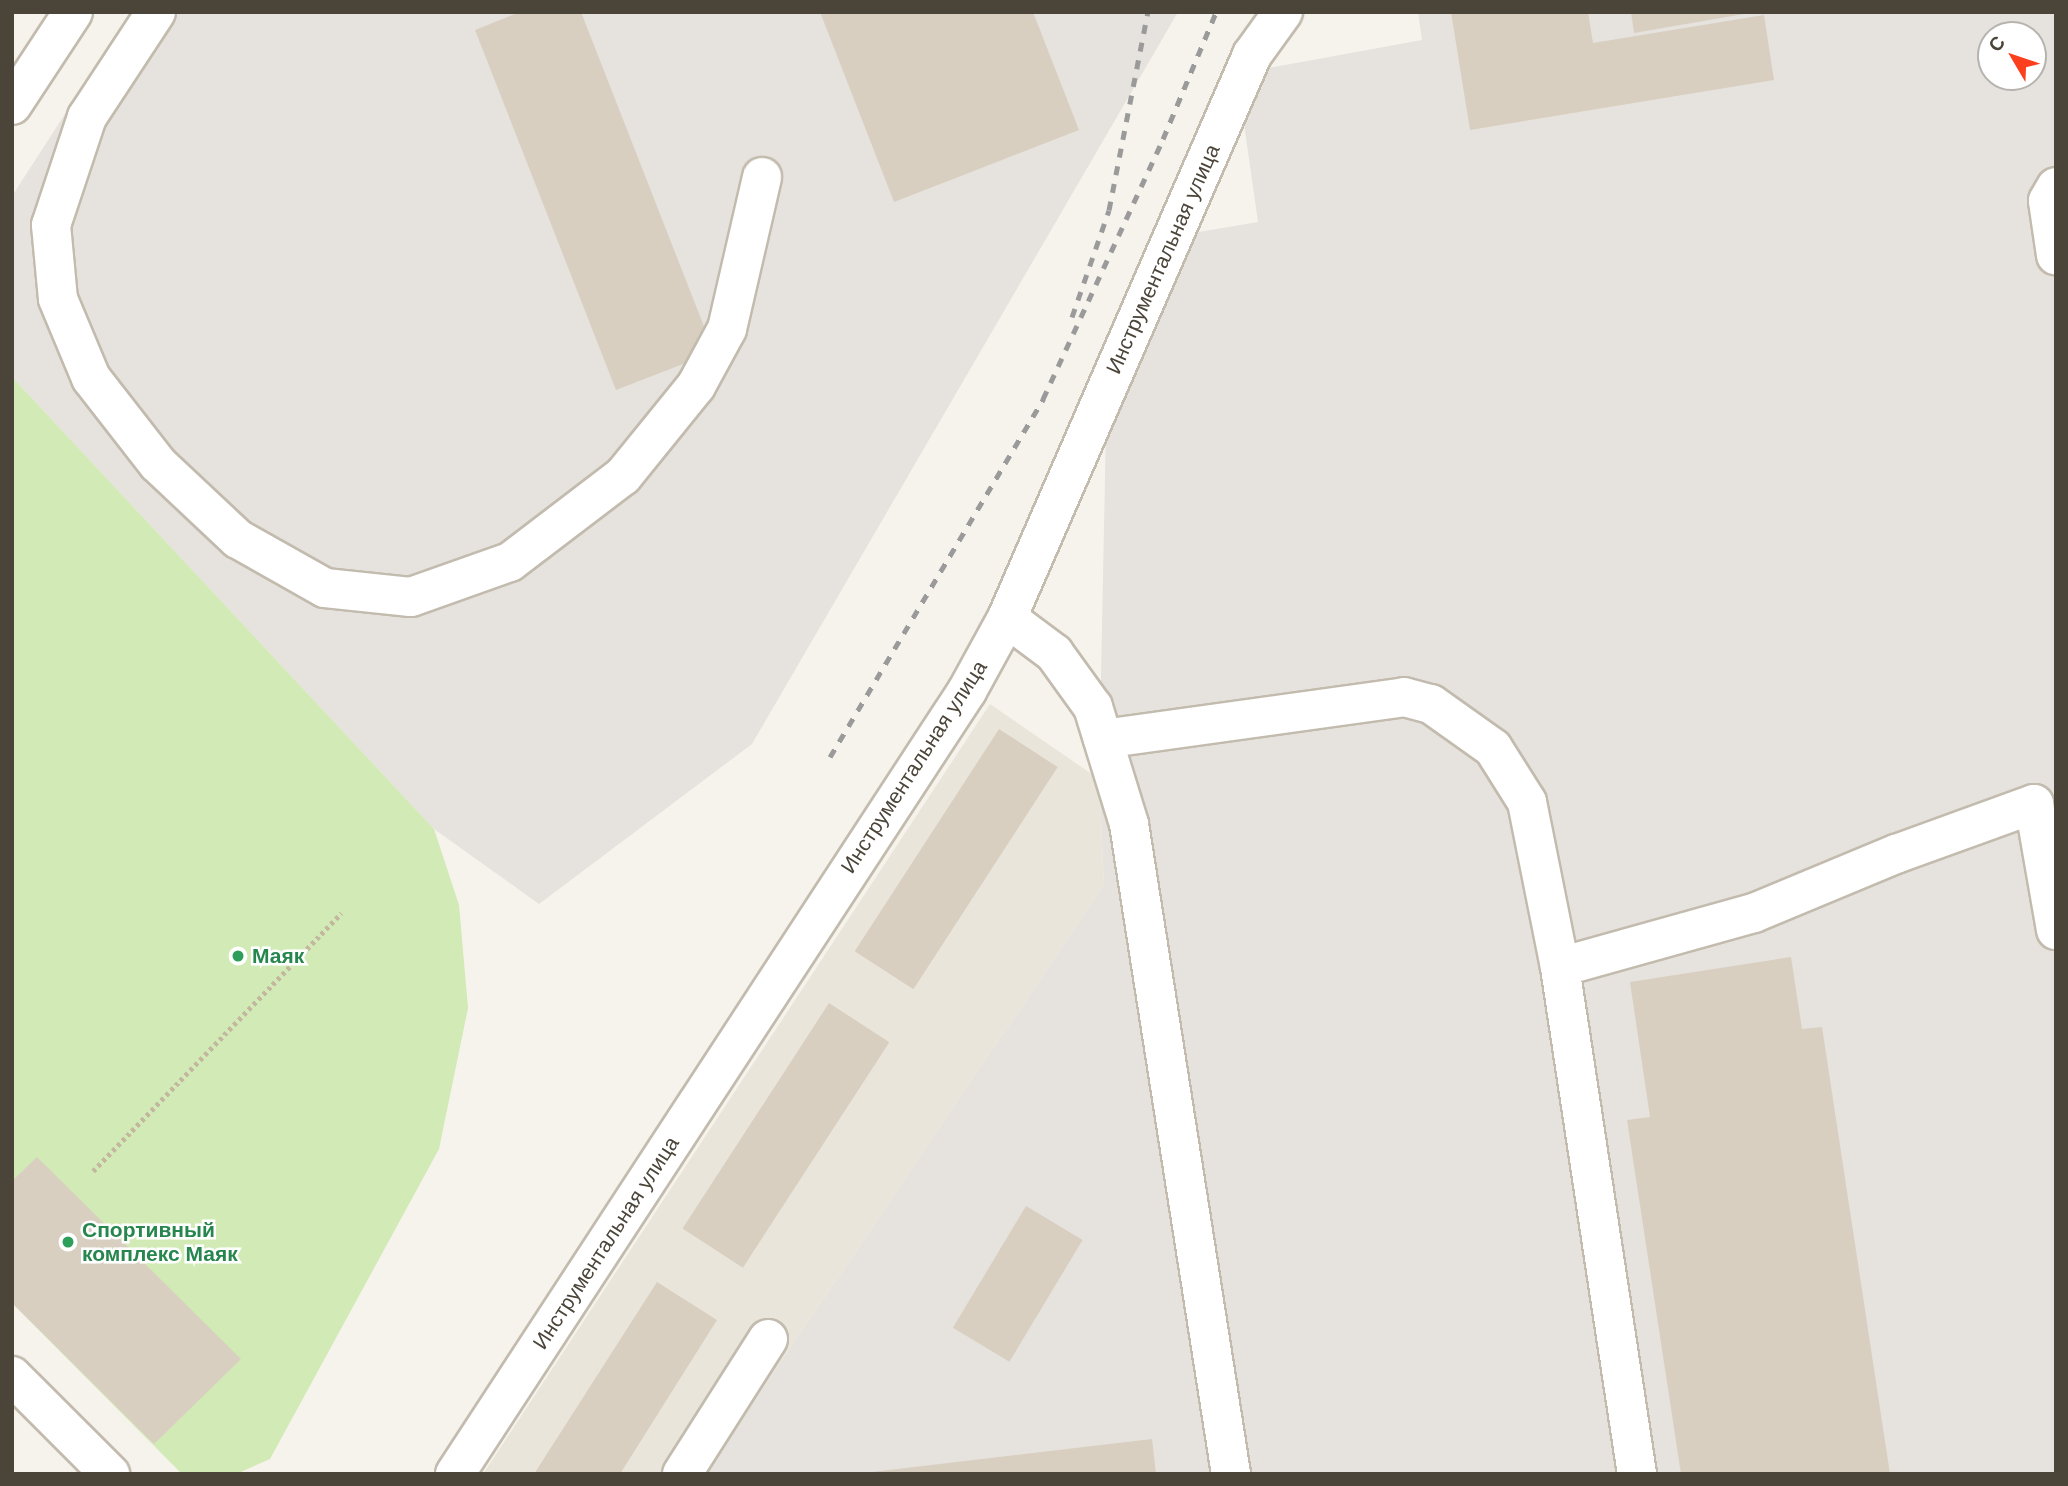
<!DOCTYPE html>
<meta charset="utf-8">
<style>
body{margin:0}
#map{position:relative;width:2068px;height:1486px;overflow:hidden;background:#f6f3ec;font-family:Helvetica,sans-serif}
div>[style]{position:absolute}
.residential>*{inset:0;background:#eae5da}
.industrial>*{inset:0;background:#e6e2dd}
.green>*{inset:0;background:#d2eab5}
.building>*{inset:0;background:#d8cfc1;transform-origin:0 0}
.path>*{height:4.5px;margin-top:-2.25px;transform-origin:0;background:repeating-linear-gradient(90deg,#c4b79f 0 3.5px,transparent 0 7px)}
.roads{filter:drop-shadow(2px 0 #c2bbae) drop-shadow(-2px 0 #c2bbae) drop-shadow(0 2px #c2bbae) drop-shadow(0 -2px #c2bbae)}
.minor>*{height:38px;margin:-19px;padding:0 19px;transform-origin:19px;border-radius:19px;background:#fff}
.rail>*{height:5px;margin-top:-2.5px;transform-origin:0;background:repeating-linear-gradient(90deg,#9a9a9a 0 9px,transparent 0 18px)}
.dots>*{width:19px;height:19px;translate:-50% -50%;box-sizing:border-box;border:4px solid #fff;border-radius:50%}
span{translate:-50% -50%;white-space:nowrap;text-align:center;line-height:1.15;-webkit-text-stroke:5px #fff;paint-order:stroke}
.street-label{font-size:21px;color:#4b4439}
.leisure-label{font-size:21px;color:#27864d;font-weight:700}
.left{translate:0 -50%;text-align:left}
.frame{position:absolute;inset:0;border:14px solid #4b4439;pointer-events:none}
.north{position:absolute;left:1977px;top:21px;width:70px;height:70px;box-sizing:border-box;background:#fff;border:2px solid #b7b4b0;border-radius:50%;rotate:309deg;font-size:19px;font-weight:700;line-height:28px;text-align:center;color:#4b4439}
.north::after{content:'';display:block;margin:auto;width:24px;height:32px;background:#fc3f1d;clip-path:polygon(50% 0,100% 100%,50% 72%,0 100%)}
</style>
<div id="map">
<div class="residential">
<div style="clip-path:polygon(990px 704px,1099px 779px,1104px 885px,705px 1474px,483px 1474px)"></div>
</div>
<div class="industrial">
<div style="clip-path:polygon(131px 12px,1178px 12px,752px 744px,539px 904px,434px 829px,12px 377px,12px 196px)"></div>
<div style="clip-path:polygon(evenodd,1418px 12px,2056px 12px,2056px 1474px,705px 1474px,1104px 885px,1099px 778px,1106px 426px,1193px 233px,1258px 222px,1242px 110px,1268px 68px,1422px 40px,1418px 12px,1991px 35px,2033px 35px,2033px 77px,1991px 77px,1991px 35px)"></div>
</div>
<div class="green">
<div style="clip-path:polygon(12px 377px,434px 829px,459px 905px,468px 1008px,439px 1149px,270px 1459px,236px 1474px,182px 1474px,12px 1303px)"></div>
</div>
<div class="building">
<div style="clip-path:polygon(520px 12px,581px 12px,714px 352px,616px 390px,475px 30px)"></div>
<div style="clip-path:polygon(820px 12px,1033px 12px,1079px 130px,894px 202px)"></div>
<div style="clip-path:polygon(1451px 12px,1588px 12px,1593px 43px,1764px 15px,1774px 80px,1470px 130px)"></div>
<div style="clip-path:polygon(1631px 12px,1744px 12px,1744px 14px,1634px 33px)"></div>
<div style="left:999px;top:729px;width:70px;height:265px;rotate:33deg"></div>
<div style="clip-path:polygon(1791px 957px,1802px 1029px,1822px 1027px,1890px 1474px,1681px 1474px,1627px 1120px,1650px 1117px,1630px 982px)"></div>
<div style="left:829px;top:1003px;width:72px;height:269px;rotate:33deg"></div>
<div style="clip-path:polygon(37px 1157px,241px 1359px,154px 1444px,12px 1303px,12px 1181px)"></div>
<div style="left:1026px;top:1206px;width:66px;height:142px;rotate:31deg"></div>
<div style="clip-path:polygon(657px 1282px,717px 1320px,620px 1474px,534px 1474px)"></div>
<div style="clip-path:polygon(1152px 1439px,1156px 1474px,873px 1474px,872px 1472px)"></div>
</div>
<div class="path">
<div style="left:93px;top:1171px;width:358px;rotate:-46.1deg"></div>
</div>
<div class="roads">
<div class="minor">
<div style="left:156px;top:12px;width:126px;rotate:123.3deg"></div>
<div style="left:87px;top:117px;width:114px;rotate:108.4deg"></div>
<div style="left:51px;top:225px;width:74px;rotate:84.6deg"></div>
<div style="left:58px;top:299px;width:86px;rotate:67.3deg"></div>
<div style="left:91px;top:378px;width:109px;rotate:52.1deg"></div>
<div style="left:158px;top:464px;width:110px;rotate:43.2deg"></div>
<div style="left:238px;top:539px;width:100px;rotate:29.4deg"></div>
<div style="left:325px;top:588px;width:86px;rotate:6deg"></div>
<div style="left:411px;top:597px;width:105px;rotate:-19.5deg"></div>
<div style="left:510px;top:562px;width:142px;rotate:-37.3deg"></div>
<div style="left:623px;top:476px;width:116px;rotate:-51deg"></div>
<div style="left:696px;top:386px;width:65px;rotate:-61.5deg"></div>
<div style="left:727px;top:329px;width:156px;rotate:-77deg"></div>
<div style="left:12px;top:105px;width:111px;rotate:-56.7deg"></div>
<div style="left:2056px;top:187px;width:16px;rotate:120deg"></div>
<div style="left:2048px;top:201px;width:55px;rotate:81.6deg"></div>
<div style="left:1007px;top:618px;width:59px;rotate:36.7deg"></div>
<div style="left:1054px;top:653px;width:67px;rotate:54.2deg"></div>
<div style="left:1093px;top:707px;width:122px;rotate:72.9deg"></div>
<div style="left:1129px;top:824px;width:658px;rotate:81.08deg"></div>
<div style="left:1103px;top:739px;width:304px;rotate:-7.9deg"></div>
<div style="left:1404px;top:697px;width:28px;rotate:15deg"></div>
<div style="left:1431px;top:704px;width:76px;rotate:35.4deg"></div>
<div style="left:1493px;top:748px;width:64px;rotate:57.8deg"></div>
<div style="left:1527px;top:802px;width:168px;rotate:78.7deg"></div>
<div style="left:12px;top:1376px;width:139px;rotate:45deg"></div>
<div style="left:455px;top:1474px;width:936px;rotate:-56.82deg"></div>
<div style="left:967px;top:691px;width:83px;rotate:-61.3deg"></div>
<div style="left:1007px;top:618px;width:614px;rotate:-66.48deg"></div>
<div style="left:1252px;top:55px;width:53px;rotate:-54.2deg"></div>
<div style="left:682px;top:1474px;width:160px;rotate:-57.5deg"></div>
<div style="left:1637px;top:1474px;width:513px;rotate:-98.64deg"></div>
<div style="left:1560px;top:967px;width:201px;rotate:-15.6deg"></div>
<div style="left:1754px;top:913px;width:154px;rotate:-22.6deg"></div>
<div style="left:1896px;top:854px;width:147px;rotate:-19.9deg"></div>
<div style="left:2034px;top:804px;width:128px;rotate:80.1deg"></div>
</div>
</div>
<div class="rail">
<div style="left:1072px;top:317px;width:113px;rotate:-70.9deg"></div>
<div style="left:1109px;top:210px;width:202px;rotate:-78.9deg"></div>
<div style="left:830px;top:757px;width:417px;rotate:-59.2deg"></div>
<div style="left:1043px;top:399px;width:286px;rotate:-65.2deg"></div>
<div style="left:1163px;top:139px;width:138px;rotate:-67.3deg"></div>
</div>
<div class="dots">
<div style="left:238px;top:956px;background:#2e9e5b"></div>
<div style="left:68px;top:1242px;background:#2e9e5b"></div>
</div>
<div class="street-label">
<span style="left:1163px;top:259px;rotate:-66deg">Инструментальная улица</span>
<span style="left:914px;top:767px;rotate:-57deg">Инструментальная улица</span>
<span style="left:606px;top:1243px;rotate:-57deg">Инструментальная улица</span>
</div>
<div class="leisure-label">
<span class="left" style="left:252px;top:956px">Маяк</span>
<span class="left" style="left:82px;top:1242px">Спортивный<br>комплекс Маяк</span>
</div>
<div class="frame"></div>
<div class="north">С</div>
</div>
